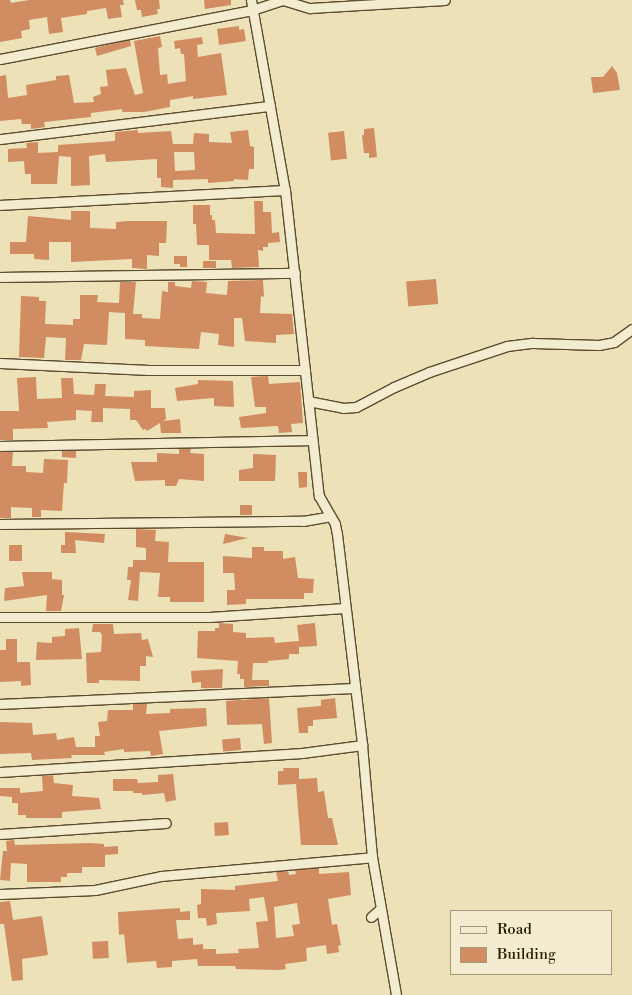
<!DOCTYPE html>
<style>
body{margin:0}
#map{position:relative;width:632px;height:995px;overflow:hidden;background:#ece1b7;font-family:"Libre Bodoni",serif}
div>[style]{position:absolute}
.building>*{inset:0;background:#d18c61;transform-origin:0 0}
.roads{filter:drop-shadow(1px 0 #5b4b2f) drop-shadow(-1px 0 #5b4b2f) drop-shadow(0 1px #5b4b2f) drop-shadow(0 -1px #5b4b2f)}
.minor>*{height:9px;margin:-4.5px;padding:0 4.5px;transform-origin:4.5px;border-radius:4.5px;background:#f3ecd0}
span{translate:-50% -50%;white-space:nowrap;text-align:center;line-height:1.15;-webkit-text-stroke:5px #f3ecd0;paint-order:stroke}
.legend{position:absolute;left:450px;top:910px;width:162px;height:65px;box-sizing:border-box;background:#f3ecd0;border:1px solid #a3987e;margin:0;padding:6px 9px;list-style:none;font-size:15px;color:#2b1902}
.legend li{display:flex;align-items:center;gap:10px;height:25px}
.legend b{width:25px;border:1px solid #a3987e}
</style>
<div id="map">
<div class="building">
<div style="clip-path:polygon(0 0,10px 0,11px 3px,29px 0,123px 0,124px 5px,120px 5px,122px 17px,108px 19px,106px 8px,87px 11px,87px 14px,61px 18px,63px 32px,49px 34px,47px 17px,29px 20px,30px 29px,21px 31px,22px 38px,0 42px)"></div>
<div style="clip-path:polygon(135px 0,159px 0,160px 9px,157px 9px,158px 14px,142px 17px,141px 10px,137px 10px)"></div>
<div style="clip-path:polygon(204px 0,231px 0,231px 5px,205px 9px)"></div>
<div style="clip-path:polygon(239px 26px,239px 30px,244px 29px,246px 41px,219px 45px,217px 29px)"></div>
<div style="clip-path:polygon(160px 36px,162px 47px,158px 48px,160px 75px,167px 74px,168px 84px,186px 81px,184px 54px,181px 54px,180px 48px,175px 49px,174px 41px,202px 37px,203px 44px,197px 45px,198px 57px,221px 53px,227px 95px,193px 99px,193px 96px,170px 100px,170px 107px,144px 112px,122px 112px,122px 109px,91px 113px,91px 117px,44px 122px,45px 127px,31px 129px,31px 124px,22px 124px,21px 119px,0 121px,0 76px,6px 75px,8px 98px,27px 95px,26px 85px,56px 80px,56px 76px,69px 75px,74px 103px,94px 102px,93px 97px,101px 94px,100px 87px,108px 86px,106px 70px,126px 68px,135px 95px,143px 93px,134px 41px)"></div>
<div style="clip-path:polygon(130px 40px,131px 46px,97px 56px,95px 48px,98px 47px)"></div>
<div style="clip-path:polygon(612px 66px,617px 73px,620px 90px,593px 93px,591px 77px,603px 77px)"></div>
<div style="clip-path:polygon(374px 128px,377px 157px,369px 158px,369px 153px,364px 153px,362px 135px,364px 135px,364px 129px)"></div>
<div style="clip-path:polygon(evenodd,138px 130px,138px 133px,171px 131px,173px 144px,193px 144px,194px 133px,209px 134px,209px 142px,232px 143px,230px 132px,248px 130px,250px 146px,254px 147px,254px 169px,249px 169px,248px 180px,234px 179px,234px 181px,208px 183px,208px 179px,173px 180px,173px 188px,161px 187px,161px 178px,157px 178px,157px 159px,106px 162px,105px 154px,89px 156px,90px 185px,71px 186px,71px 157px,59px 156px,57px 184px,31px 184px,31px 174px,25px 174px,24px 161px,8px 162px,8px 149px,27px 148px,26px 143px,38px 142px,38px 153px,58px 152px,58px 145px,115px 141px,115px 132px,138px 130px,174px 152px,194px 152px,195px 170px,175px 171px,174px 152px)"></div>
<div style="left:344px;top:131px;width:28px;height:16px;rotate:84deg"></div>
<div style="clip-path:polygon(254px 201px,263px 201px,263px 212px,271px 212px,272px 233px,279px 232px,280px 242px,268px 243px,268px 247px,263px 247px,263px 251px,258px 250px,259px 267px,232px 268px,231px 260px,209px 260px,209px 245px,197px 245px,196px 224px,193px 224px,193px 205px,210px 205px,210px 215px,212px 215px,212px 220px,215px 220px,216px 233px,255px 234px)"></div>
<div style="clip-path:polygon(71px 211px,90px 211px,90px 228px,116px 229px,116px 222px,128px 221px,167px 221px,166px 243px,159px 243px,159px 256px,147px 255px,147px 269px,132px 268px,132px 259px,71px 262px,71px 242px,49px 242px,49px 260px,34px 259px,34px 254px,10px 254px,10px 242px,26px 242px,28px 216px,71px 220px)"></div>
<div style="clip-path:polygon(174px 256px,187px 256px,187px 267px,180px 267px,180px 264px,174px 264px)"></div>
<div style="left:203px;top:261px;width:13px;height:7px"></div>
<div style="left:436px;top:279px;width:25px;height:30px;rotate:85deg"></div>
<div style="clip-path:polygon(263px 280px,264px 297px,261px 296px,260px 313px,292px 314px,294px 334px,276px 335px,276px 343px,245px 341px,242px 318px,234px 318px,234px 347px,218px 345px,219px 334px,201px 332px,199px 349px,145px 346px,145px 340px,125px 339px,125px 313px,109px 312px,107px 345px,84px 344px,81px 360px,65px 360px,66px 338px,46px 337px,44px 358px,19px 357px,21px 296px,39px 297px,39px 301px,46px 301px,45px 324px,73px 325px,73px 319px,80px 319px,80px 295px,98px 295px,97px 302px,119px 303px,120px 282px,136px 282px,133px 314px,142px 314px,142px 318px,160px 319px,162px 291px,168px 292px,168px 282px,175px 282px,175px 286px,191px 288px,192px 281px,207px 282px,206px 293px,227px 295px,228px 281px)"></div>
<div style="clip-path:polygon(268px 376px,269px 384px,300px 382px,303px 423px,291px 424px,292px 432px,279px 433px,278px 426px,241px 428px,239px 417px,266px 413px,266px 407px,255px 407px,251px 377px)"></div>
<div style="clip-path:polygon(36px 377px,37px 399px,62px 398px,61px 378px,73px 378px,74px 394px,94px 395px,95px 384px,106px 384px,105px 396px,134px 397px,134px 391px,151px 390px,151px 408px,165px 408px,166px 419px,163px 421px,180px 419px,181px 433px,161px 433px,160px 423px,147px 431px,145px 429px,143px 430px,136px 420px,130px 420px,130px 409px,103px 408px,103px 422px,91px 422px,92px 411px,76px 410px,76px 420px,47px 422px,48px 428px,13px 429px,13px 440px,0 440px,0 411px,19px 411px,17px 378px)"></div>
<div style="clip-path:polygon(198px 380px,233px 381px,234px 407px,214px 406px,214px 398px,177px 401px,175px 388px,198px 384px)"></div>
<div style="clip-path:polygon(179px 449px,191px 449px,190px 453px,204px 454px,204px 481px,179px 479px,176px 486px,165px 486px,165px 480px,135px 481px,131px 462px,157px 462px,157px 453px,179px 454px)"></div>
<div style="clip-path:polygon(62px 451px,76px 451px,76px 458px,62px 457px)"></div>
<div style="clip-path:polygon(0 452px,13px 452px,12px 466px,26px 466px,26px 472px,43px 473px,44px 459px,68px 460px,67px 483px,64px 483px,62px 511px,41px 510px,41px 517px,32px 517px,32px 508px,11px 507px,11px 518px,0 518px)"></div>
<div style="clip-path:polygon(253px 454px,276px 455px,275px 481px,239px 481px,239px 470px,253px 468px)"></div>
<div style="clip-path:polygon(298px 472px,307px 472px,307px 487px,299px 488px)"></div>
<div style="left:240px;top:505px;width:12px;height:10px"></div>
<div style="clip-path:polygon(136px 529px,156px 530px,155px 541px,169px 542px,168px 562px,204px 562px,204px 602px,170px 602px,170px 597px,158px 597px,160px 573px,140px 572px,138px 601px,128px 600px,131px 580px,127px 580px,128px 567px,133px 567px,133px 560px,146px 560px,146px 548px,136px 547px)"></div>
<div style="clip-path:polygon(65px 532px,105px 534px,104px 543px,75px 540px,76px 553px,61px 553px,61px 545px,65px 545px)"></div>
<div style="clip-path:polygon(225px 534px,248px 538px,223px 544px)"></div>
<div style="left:9px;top:545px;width:13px;height:16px"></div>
<div style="clip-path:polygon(252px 547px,264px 547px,264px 551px,283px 551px,283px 559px,295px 557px,298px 578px,314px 579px,313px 593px,304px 593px,304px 599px,246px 599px,246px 604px,227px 605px,227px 590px,235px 590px,234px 573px,223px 573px,223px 556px,252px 558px)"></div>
<div style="clip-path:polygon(22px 572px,52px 572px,52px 579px,62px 580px,62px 595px,64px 595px,61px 611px,46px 611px,47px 595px,4px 601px,5px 588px,24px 586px)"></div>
<div style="clip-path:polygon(219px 623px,233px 624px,233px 632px,246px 633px,246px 638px,274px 637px,275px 643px,299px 641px,297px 625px,315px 623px,317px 646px,299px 647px,299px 654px,289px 654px,289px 659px,268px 661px,268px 663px,253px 663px,252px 680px,269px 680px,269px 686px,244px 687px,244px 679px,240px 679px,240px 674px,237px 674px,238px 661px,197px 658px,198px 631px,215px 631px,215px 628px,219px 628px)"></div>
<div style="clip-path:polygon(93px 624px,113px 624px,114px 634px,141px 633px,142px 640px,148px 639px,153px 657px,146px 656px,146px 666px,140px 666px,140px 681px,99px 680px,99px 683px,87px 683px,86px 653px,101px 652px,102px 635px,100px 632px,92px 632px)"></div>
<div style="clip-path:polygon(79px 628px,82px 659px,36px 660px,37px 642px,52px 643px,52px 637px,65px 636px,65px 629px)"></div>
<div style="clip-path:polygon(6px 639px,17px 639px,17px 662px,30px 662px,31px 685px,21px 686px,21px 681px,0 682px,0 650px,6px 650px)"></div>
<div style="clip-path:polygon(223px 669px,222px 688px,201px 688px,201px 682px,192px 683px,191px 671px)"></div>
<div style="clip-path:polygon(269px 698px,272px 743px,264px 744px,262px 724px,227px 725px,226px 701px)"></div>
<div style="clip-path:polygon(335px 698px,337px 718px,313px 720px,313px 726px,308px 726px,308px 733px,299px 733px,297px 708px,321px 706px,321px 700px)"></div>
<div style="clip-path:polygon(133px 704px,147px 704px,146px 714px,170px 713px,170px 709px,206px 708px,207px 726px,159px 731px,163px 754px,151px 756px,150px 751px,124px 752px,124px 749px,104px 752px,105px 755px,71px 755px,72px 758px,32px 760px,31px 753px,0 754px,0 722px,32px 723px,33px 735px,56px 733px,57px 740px,74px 737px,76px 747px,95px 747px,95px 736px,100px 736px,98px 722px,107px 721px,108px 710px,133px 710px)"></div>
<div style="left:240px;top:738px;width:12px;height:18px;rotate:85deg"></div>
<div style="clip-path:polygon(283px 768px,299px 768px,299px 779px,317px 778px,318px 792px,324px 791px,328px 818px,332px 818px,338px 845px,301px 845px,296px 784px,278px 785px,278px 771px,284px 771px)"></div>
<div style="clip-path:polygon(173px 774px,176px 800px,166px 802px,164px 793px,142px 795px,142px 793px,133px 793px,133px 791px,113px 791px,113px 779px,137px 779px,138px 783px,158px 782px,158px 775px)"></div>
<div style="clip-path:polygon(53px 775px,54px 783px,73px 785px,72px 796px,99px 798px,101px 809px,62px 812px,62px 818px,26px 818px,26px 815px,18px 815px,18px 803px,12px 803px,12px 797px,0 796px,0 788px,20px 788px,20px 793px,43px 791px,42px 776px)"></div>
<div style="left:228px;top:822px;width:13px;height:14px;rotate:86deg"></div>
<div style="clip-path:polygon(14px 840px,15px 845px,91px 843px,104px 844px,104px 847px,118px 846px,118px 854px,105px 855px,105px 867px,82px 867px,82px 873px,67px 873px,67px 877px,61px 877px,61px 882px,27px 882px,27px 864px,11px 863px,10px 881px,0 880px,3px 851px,7px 851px,6px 841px)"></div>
<div style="clip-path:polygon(evenodd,319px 868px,319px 874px,349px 872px,351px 895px,328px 899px,332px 925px,337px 924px,341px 945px,338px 946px,339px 952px,327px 954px,326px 945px,306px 948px,307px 961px,285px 964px,286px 969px,279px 970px,236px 969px,235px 966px,198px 966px,197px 959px,172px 961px,172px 967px,157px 968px,156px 961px,127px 963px,124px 934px,119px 935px,118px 912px,180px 908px,180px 912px,190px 911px,190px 920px,176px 920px,178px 939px,193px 938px,193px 945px,203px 944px,203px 949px,216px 949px,216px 954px,239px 953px,238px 949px,259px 948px,256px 922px,268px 921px,264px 897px,249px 899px,250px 911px,216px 913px,217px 924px,207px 926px,206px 918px,198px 918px,197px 905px,201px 904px,201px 889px,235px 890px,235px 886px,278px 881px,276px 872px,288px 871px,289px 875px,296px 874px,295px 870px,319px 868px,297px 903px,300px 924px,292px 925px,294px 936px,276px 938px,274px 907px,297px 903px)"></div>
<div style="clip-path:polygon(10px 901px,13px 920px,42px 916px,48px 955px,22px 959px,23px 980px,12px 981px,4px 924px,0 924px,0 902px)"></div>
<div style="left:108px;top:941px;width:17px;height:16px;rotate:87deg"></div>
</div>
<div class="roads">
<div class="minor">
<div style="left:251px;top:0;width:193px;rotate:79.9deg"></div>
<div style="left:285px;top:190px;width:308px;rotate:83.7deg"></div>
<div style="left:319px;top:496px;width:32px;rotate:60deg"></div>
<div style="left:335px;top:524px;width:10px;rotate:79deg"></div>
<div style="left:337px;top:534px;width:212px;rotate:83.2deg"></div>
<div style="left:362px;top:745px;width:112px;rotate:84.9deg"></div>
<div style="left:372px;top:857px;width:140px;rotate:80.1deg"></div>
<div style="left:0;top:59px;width:257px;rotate:-11deg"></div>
<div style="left:252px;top:10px;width:33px;rotate:-18deg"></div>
<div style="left:283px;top:0;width:28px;rotate:17deg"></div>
<div style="left:310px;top:8px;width:135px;rotate:-3.4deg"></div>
<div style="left:0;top:139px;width:272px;rotate:-7deg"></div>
<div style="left:0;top:205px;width:285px;rotate:-3deg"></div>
<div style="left:0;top:277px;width:295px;rotate:-0.8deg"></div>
<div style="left:0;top:363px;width:149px;rotate:2.7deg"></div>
<div style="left:149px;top:370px;width:156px"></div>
<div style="left:308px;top:401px;width:36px;rotate:11deg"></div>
<div style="left:343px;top:408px;width:13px;rotate:-4deg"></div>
<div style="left:356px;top:407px;width:43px;rotate:-27.8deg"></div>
<div style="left:394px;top:387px;width:38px;rotate:-23deg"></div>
<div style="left:429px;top:372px;width:82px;rotate:-18.4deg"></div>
<div style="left:507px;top:346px;width:26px;rotate:-7deg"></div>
<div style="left:533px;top:343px;width:66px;rotate:1.7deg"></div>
<div style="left:599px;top:345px;width:15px;rotate:-11deg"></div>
<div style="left:614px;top:342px;width:22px;rotate:-36deg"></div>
<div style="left:0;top:446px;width:312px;rotate:-1.1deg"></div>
<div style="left:0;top:524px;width:303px;rotate:-0.6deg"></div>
<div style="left:303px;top:521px;width:27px;rotate:-10deg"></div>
<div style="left:0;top:617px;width:209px"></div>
<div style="left:209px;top:617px;width:136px;rotate:-3.8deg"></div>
<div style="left:0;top:704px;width:355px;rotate:-2.6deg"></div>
<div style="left:0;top:772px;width:303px;rotate:-3.6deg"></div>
<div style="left:302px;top:753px;width:61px;rotate:-7.6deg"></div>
<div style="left:0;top:834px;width:166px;rotate:-3.8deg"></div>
<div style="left:0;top:894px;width:95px;rotate:-2.4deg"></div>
<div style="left:95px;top:890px;width:67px;rotate:-12deg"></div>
<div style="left:161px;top:876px;width:212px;rotate:-5.1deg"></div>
<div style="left:371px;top:917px;width:12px;rotate:-42deg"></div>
</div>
</div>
<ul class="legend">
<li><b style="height:6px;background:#f3ecd0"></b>Road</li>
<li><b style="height:14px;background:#d18c61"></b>Building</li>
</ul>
</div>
